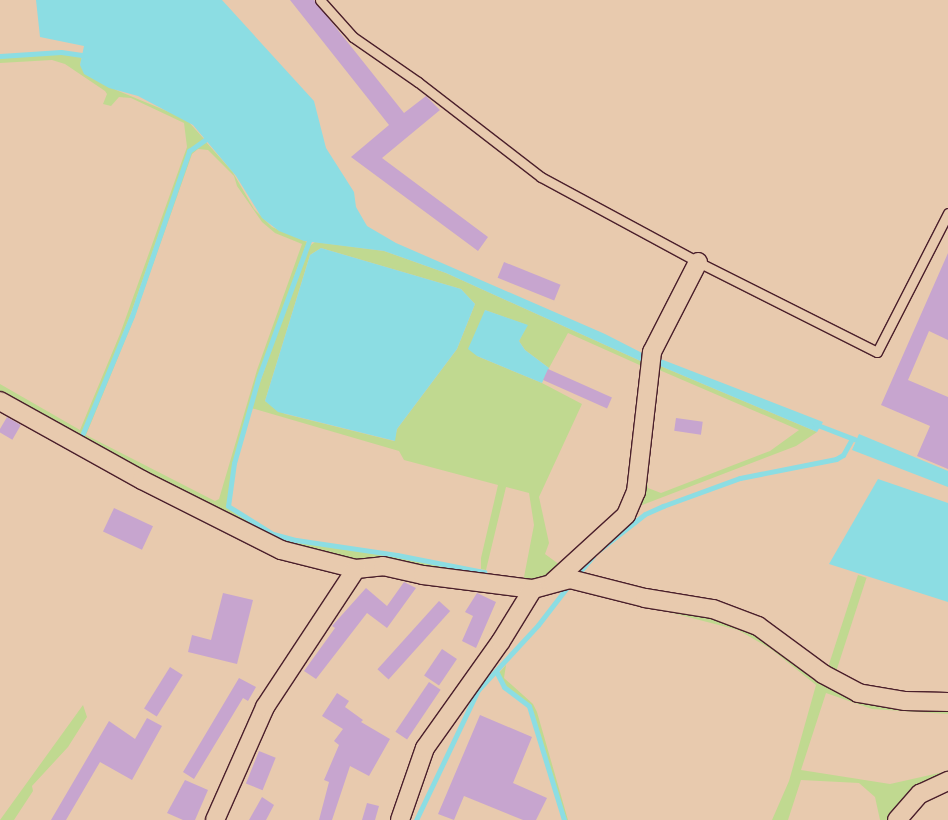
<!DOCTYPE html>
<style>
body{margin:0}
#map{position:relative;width:948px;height:820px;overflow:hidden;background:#e8caae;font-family:Caveat,sans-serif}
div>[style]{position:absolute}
.green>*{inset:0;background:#c0d990;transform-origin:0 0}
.water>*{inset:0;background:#8cdde3}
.stream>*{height:5px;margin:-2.5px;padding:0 2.5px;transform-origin:2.5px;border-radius:2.5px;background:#8cdde3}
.building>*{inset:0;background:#c7a5cf;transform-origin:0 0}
.roads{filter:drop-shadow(1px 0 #4a1f2b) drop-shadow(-1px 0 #4a1f2b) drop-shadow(0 1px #4a1f2b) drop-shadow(0 -1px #4a1f2b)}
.lane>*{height:9px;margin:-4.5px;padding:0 4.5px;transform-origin:4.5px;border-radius:4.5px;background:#e8caae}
.street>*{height:18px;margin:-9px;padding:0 9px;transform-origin:9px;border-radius:9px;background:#e8caae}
span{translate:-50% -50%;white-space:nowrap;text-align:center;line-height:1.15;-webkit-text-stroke:5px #e8caae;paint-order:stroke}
</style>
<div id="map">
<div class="green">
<div style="clip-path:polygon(evenodd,60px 53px,82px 56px,80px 65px,116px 90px,186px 119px,204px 139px,188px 151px,130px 316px,82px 434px,125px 338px,189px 152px,205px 141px,232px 171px,254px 209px,272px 227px,307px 242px,257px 379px,233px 463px,227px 507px,273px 535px,453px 567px,483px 573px,482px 577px,302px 551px,140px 472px,0 393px,0 384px,80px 430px,120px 334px,187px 147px,184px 123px,131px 98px,119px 97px,111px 106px,103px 104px,107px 94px,105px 91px,65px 64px,52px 60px,0 63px,0 57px,60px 53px,198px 149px,208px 150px,234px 176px,237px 186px,262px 222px,275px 233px,302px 244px,257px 370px,219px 499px,215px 501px,86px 435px,133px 321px,192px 154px,198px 149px)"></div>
<div style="clip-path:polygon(evenodd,315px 242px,384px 251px,446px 273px,645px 363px,644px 367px,568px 333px,549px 368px,525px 350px,519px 341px,527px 325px,485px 310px,477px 356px,542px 383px,582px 404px,539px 497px,549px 543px,545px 554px,564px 568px,558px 575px,528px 583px,524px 577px,534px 525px,529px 493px,506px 487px,486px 570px,481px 569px,481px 558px,498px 485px,404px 460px,399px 451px,251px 408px,307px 248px,315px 242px,321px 248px,461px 289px,475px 304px,457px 349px,397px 429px,394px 441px,285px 414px,265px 401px,310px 255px,321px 248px)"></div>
<div style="clip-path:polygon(658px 365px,817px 432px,796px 446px,637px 507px,645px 466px,648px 488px,661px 493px,770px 451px,799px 430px,657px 369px)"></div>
<div style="left:858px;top:575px;width:9px;height:98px;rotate:18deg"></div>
<div style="clip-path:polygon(572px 587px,744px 624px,815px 675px,948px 708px,948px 714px,872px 709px,826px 693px,801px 770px,890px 784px,948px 771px,948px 778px,907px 797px,894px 810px,889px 820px,880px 820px,875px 797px,859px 783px,801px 780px,788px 820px,772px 820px,789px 781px,816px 685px,771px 649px,738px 630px)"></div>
<div style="clip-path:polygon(506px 665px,504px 678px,533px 704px,537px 712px,568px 820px,565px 820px,530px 706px,499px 680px,498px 674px)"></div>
<div style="clip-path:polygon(83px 705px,87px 717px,68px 747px,32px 786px,33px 791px,14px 820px,0 820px)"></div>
</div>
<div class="water">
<div style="clip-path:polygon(36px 0,222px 0,314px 101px,326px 148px,354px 192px,356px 207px,367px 226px,396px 243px,605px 334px,646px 355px,645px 363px,446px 273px,384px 251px,304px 241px,279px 231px,262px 218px,236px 176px,193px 125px,138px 96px,109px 88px,84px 74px,80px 65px,84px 46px,40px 37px)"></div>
<div style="clip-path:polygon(321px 248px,461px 289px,475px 304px,457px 349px,397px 429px,395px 441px,278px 412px,265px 401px,310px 255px)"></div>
<div style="clip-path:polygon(485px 310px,528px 325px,519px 341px,525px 350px,549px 368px,542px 383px,477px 356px,468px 349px)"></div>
<div style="clip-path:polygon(658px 358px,823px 422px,817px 432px,658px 365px)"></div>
<div style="clip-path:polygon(859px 434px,948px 471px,948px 487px,852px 450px)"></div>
<div style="clip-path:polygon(878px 479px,948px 503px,948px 602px,829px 564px)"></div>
</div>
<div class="stream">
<div style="left:0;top:56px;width:61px;rotate:-3.8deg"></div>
<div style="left:61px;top:52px;width:21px;rotate:8deg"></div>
<div style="left:309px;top:241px;width:147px;rotate:110.3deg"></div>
<div style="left:258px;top:379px;width:87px;rotate:105.9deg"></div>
<div style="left:234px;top:463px;width:43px;rotate:97.9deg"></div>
<div style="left:228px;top:506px;width:53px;rotate:31.9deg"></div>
<div style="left:273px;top:534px;width:24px;rotate:15deg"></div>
<div style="left:296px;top:540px;width:102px;rotate:8.4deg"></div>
<div style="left:397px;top:555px;width:89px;rotate:11.1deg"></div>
<div style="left:484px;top:572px;width:3px;rotate:90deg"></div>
<div style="left:815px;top:424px;width:42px;rotate:21deg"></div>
<div style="left:83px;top:433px;width:127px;rotate:-67.3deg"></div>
<div style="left:132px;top:316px;width:175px;rotate:-70.9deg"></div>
<div style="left:189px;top:151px;width:19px;rotate:-35deg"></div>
<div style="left:599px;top:550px;width:58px;rotate:-38deg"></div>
<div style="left:645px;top:514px;width:20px;rotate:-24deg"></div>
<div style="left:663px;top:506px;width:82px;rotate:-20deg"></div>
<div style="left:740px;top:478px;width:98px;rotate:-11.2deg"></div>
<div style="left:836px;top:459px;width:8px;rotate:-30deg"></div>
<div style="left:843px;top:455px;width:18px;rotate:-61deg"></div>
<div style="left:577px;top:575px;width:25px;rotate:-50deg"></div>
<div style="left:496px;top:671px;width:18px;rotate:63deg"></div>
<div style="left:504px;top:687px;width:31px;rotate:37deg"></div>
<div style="left:529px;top:706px;width:119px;rotate:72.9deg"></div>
<div style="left:416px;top:820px;width:144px;rotate:-64.5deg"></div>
<div style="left:478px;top:690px;width:88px;rotate:-47.3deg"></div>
<div style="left:538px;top:625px;width:49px;rotate:-52.4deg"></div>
</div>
<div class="building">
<div style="clip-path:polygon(290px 0,314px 0,404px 113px,426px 96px,440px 110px,382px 158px,488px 237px,478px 251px,351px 157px,389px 125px)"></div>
<div style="clip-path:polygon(948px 253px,948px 340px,929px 331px,908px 380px,948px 397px,948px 469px,917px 456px,930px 426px,881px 405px)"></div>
<div style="left:504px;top:262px;width:61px;height:17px;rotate:22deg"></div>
<div style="left:548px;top:369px;width:70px;height:12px;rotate:24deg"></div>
<div style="left:7px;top:417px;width:16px;height:17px;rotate:30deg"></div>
<div style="left:676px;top:418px;width:27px;height:13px;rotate:8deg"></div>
<div style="left:114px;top:508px;width:43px;height:26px;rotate:25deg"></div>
<div style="clip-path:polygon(404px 582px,416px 588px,387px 628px,367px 613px,316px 679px,304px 671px,335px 628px,332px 626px,366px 588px,387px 606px)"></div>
<div style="clip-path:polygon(223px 593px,253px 600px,237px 664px,188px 652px,192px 635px,211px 640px)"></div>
<div style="clip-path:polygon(477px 593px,496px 602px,476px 648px,462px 641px,473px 616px,465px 612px)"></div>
<div style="left:439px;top:601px;width:15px;height:92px;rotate:42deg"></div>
<div style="left:442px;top:649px;width:18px;height:32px;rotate:34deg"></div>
<div style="left:170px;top:667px;width:15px;height:49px;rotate:32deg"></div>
<div style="clip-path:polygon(239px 678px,256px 687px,248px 701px,243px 698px,194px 779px,183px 772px)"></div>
<div style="left:429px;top:682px;width:14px;height:60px;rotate:34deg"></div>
<div style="clip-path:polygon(337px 693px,349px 701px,345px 707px,363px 720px,361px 722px,390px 739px,369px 776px,350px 766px,332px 820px,319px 820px,329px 782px,324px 780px,339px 745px,334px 741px,343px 729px,322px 716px)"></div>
<div style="clip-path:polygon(480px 715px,532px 737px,513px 783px,547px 798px,536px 820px,523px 820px,464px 796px,454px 820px,438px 814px)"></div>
<div style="clip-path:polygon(147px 718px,162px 726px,132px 780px,100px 762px,66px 820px,51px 820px,109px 721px,135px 739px)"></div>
<div style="left:259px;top:751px;width:18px;height:35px;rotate:22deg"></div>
<div style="clip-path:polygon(185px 780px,208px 790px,195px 820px,183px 820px,167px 813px)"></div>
<div style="clip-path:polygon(262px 797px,274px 805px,266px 820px,249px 820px)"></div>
<div style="clip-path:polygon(367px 803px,379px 806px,375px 820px,362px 820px)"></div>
</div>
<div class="roads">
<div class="lane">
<div style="left:320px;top:0;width:50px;rotate:48.3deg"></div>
<div style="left:353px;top:37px;width:79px;rotate:34.7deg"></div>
<div style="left:418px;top:82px;width:155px;rotate:37.7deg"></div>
<div style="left:541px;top:177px;width:179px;rotate:28.4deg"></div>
<div style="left:698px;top:262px;width:200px;rotate:26.7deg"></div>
<div style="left:877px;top:352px;width:156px;rotate:-62.9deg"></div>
</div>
<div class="street">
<div style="left:0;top:401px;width:162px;rotate:29.1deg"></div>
<div style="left:142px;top:480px;width:156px;rotate:26.7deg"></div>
<div style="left:281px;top:550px;width:77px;rotate:14.2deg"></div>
<div style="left:356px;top:569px;width:27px;rotate:-6deg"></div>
<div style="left:383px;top:566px;width:41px;rotate:12.7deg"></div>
<div style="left:423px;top:575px;width:111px;rotate:7.3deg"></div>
<div style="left:533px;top:589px;width:38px;rotate:-15deg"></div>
<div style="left:570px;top:579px;width:77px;rotate:14.2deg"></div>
<div style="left:645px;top:598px;width:69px;rotate:9.2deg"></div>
<div style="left:713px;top:609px;width:48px;rotate:20.7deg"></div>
<div style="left:758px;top:626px;width:81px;rotate:36.4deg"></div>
<div style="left:823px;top:674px;width:40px;rotate:28deg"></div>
<div style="left:858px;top:693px;width:48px;rotate:9.7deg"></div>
<div style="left:905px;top:701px;width:43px;rotate:1.3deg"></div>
<div style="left:553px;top:582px;width:99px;rotate:-42.5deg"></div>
<div style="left:626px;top:515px;width:25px;rotate:-67deg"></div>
<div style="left:636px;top:492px;width:141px;rotate:-83.5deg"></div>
<div style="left:652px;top:352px;width:101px;rotate:-62.9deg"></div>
<div style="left:215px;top:820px;width:124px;rotate:-66.1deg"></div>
<div style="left:265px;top:707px;width:165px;rotate:-56.6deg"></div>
<div style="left:400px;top:820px;width:76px;rotate:-70.9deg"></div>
<div style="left:425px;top:748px;width:131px;rotate:-54.6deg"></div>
<div style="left:501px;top:641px;width:61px;rotate:-58.4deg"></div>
<div style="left:897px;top:820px;width:35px;rotate:-49deg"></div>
<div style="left:920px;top:794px;width:31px;rotate:-25deg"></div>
</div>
</div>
</div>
